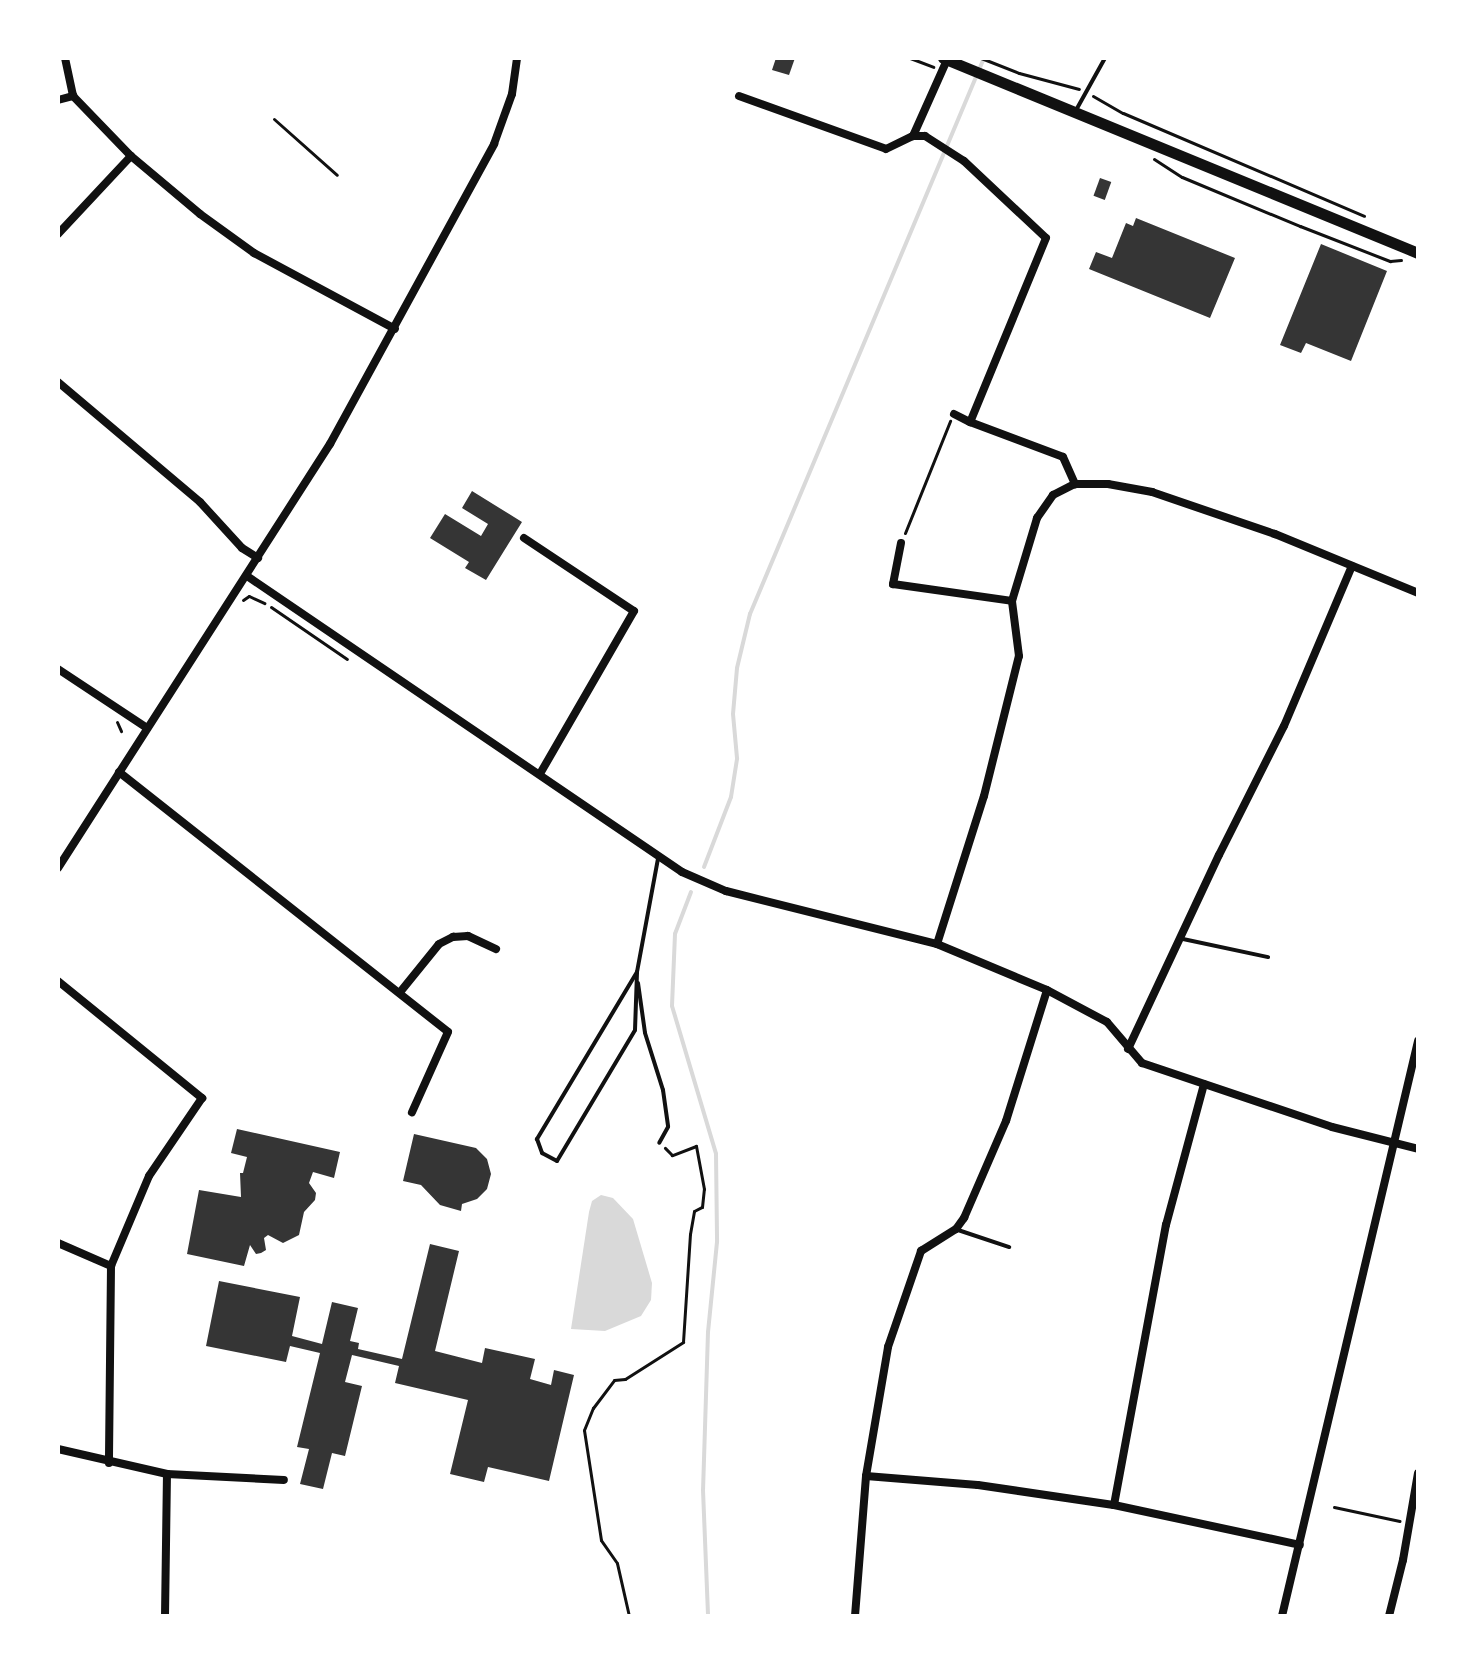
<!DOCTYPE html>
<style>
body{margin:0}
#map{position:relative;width:1476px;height:1674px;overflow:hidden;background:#fff;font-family:"Asap Condensed",sans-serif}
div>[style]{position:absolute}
.water>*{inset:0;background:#d9d9d9}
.stream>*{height:4px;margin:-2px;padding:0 2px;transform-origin:2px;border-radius:2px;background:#d9d9d9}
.building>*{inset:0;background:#353535;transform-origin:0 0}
.path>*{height:3px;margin:-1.5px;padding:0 1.5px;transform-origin:1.5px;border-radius:1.5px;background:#111}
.service>*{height:4px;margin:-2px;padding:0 2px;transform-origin:2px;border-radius:2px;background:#111}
.minor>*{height:8px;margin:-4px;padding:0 4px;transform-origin:4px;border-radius:4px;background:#111}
.tertiary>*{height:11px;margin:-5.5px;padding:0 5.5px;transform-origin:5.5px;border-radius:5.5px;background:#111}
span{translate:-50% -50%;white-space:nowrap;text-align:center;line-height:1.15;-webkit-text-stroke:6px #fff;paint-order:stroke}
.frame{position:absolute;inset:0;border:60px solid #fff;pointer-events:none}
</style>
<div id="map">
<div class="water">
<div style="clip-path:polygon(601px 1195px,613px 1198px,633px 1219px,652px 1283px,651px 1300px,641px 1316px,605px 1331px,571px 1329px,589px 1212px,592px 1201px)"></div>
</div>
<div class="stream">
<div style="left:704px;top:867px;width:75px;rotate:-68.9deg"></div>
<div style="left:731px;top:797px;width:39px;rotate:-81deg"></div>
<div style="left:737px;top:758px;width:44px;rotate:-95.2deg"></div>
<div style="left:733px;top:714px;width:46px;rotate:-85deg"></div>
<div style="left:737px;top:668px;width:56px;rotate:-76.5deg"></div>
<div style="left:750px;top:614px;width:603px;rotate:-67.18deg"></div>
<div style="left:691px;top:892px;width:45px;rotate:110.9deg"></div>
<div style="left:675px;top:934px;width:72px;rotate:92.4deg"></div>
<div style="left:672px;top:1006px;width:154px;rotate:73.4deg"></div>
<div style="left:716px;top:1154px;width:88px;rotate:89.3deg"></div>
<div style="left:717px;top:1242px;width:90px;rotate:95.7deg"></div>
<div style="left:708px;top:1332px;width:158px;rotate:91.8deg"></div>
<div style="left:703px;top:1490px;width:126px;rotate:87.7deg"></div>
</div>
<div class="building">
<div style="clip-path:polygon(776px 58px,795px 58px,789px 75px,772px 70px)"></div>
<div style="left:1100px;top:178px;width:12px;height:19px;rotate:20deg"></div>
<div style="clip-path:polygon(1136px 218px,1235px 258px,1210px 318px,1089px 269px,1096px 252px,1112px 258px,1126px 223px,1133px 226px)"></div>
<div style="clip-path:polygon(1321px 244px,1387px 271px,1351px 361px,1306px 343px,1301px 353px,1280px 345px)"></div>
<div style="clip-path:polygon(472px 491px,522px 522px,486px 580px,465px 568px,469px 562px,430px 538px,445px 514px,481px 536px,488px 524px,462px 508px)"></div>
<div style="clip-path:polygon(237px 1129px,340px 1152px,334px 1178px,313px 1172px,309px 1183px,316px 1193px,315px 1200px,304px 1212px,299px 1235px,283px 1243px,268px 1235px,264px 1238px,266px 1250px,261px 1253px,256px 1254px,250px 1245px,244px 1266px,187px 1254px,199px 1190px,241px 1197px,240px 1173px,243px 1173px,247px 1157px,231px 1153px)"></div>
<div style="clip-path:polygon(414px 1134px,476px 1148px,487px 1159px,491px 1174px,487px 1189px,477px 1199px,462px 1204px,461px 1211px,440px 1205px,421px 1185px,403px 1181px)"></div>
<div style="clip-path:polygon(430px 1244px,459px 1251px,435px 1351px,482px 1363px,485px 1348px,535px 1359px,530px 1379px,551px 1385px,554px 1370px,574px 1375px,549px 1481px,488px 1467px,484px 1482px,450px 1474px,468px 1400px,395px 1383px,399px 1366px,352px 1355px,345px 1382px,362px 1386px,345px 1456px,332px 1453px,323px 1489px,300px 1484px,309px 1449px,297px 1447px,320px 1353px,290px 1346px,286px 1362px,206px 1346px,219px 1281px,300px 1297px,292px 1336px,322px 1344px,332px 1302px,358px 1308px,350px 1341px,359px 1343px,358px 1349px,402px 1359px)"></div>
</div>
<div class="path">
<div style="left:910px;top:58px;width:25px;rotate:21deg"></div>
<div style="left:981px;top:58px;width:41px;rotate:21.5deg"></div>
<div style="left:1019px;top:73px;width:62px;rotate:14.9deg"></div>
<div style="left:1093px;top:96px;width:34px;rotate:30deg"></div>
<div style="left:1123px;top:113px;width:262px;rotate:23.1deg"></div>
<div style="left:274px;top:119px;width:84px;rotate:41.6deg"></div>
<div style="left:1154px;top:159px;width:33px;rotate:33deg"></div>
<div style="left:1182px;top:177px;width:128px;rotate:22.6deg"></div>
<div style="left:1300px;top:226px;width:97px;rotate:21.3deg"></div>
<div style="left:1390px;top:261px;width:11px;rotate:-5deg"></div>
<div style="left:905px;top:533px;width:121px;rotate:-68.1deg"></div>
<div style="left:243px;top:600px;width:7px;rotate:-34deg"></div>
<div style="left:249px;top:596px;width:17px;rotate:25deg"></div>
<div style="left:271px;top:607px;width:92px;rotate:34.4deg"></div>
<div style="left:117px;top:722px;width:10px;rotate:66deg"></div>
<div style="left:1334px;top:1507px;width:67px;rotate:12deg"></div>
<div style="left:629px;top:1616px;width:54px;rotate:-102.8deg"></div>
<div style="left:617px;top:1563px;width:28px;rotate:-125deg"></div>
<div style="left:601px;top:1540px;width:111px;rotate:-98.8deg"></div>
<div style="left:584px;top:1430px;width:24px;rotate:-68deg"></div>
<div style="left:593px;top:1408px;width:35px;rotate:-53deg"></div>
<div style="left:614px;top:1380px;width:11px;rotate:-5deg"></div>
<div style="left:625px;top:1379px;width:69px;rotate:-32.5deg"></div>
<div style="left:683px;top:1342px;width:108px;rotate:-86.3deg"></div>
<div style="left:690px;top:1234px;width:23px;rotate:-80deg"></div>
<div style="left:694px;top:1211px;width:9px;rotate:-27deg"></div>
<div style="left:702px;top:1207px;width:18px;rotate:-84deg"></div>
<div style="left:704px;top:1189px;width:44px;rotate:-100.5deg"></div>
<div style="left:696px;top:1146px;width:26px;rotate:159deg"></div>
<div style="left:672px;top:1155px;width:10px;rotate:-135deg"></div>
</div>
<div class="service">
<div style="left:1075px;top:112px;width:62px;rotate:-60.9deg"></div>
<div style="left:1183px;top:939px;width:87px;rotate:12deg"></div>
<div style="left:637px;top:972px;width:195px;rotate:120.9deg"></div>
<div style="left:537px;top:1139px;width:15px;rotate:70deg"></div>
<div style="left:542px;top:1153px;width:17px;rotate:28deg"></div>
<div style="left:557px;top:1161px;width:152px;rotate:-59.2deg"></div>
<div style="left:635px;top:1030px;width:58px;rotate:-88deg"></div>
<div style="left:637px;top:972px;width:115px;rotate:-79.5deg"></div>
<div style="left:638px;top:983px;width:50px;rotate:82deg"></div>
<div style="left:645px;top:1033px;width:60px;rotate:72.5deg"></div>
<div style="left:663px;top:1090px;width:37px;rotate:82deg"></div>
<div style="left:668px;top:1127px;width:18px;rotate:119deg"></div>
<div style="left:958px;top:1230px;width:54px;rotate:18.4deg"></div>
</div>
<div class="minor">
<div style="left:65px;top:58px;width:39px;rotate:78deg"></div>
<div style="left:73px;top:96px;width:83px;rotate:46deg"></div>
<div style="left:131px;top:156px;width:90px;rotate:40deg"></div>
<div style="left:200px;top:214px;width:67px;rotate:35.8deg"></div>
<div style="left:254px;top:253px;width:160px;rotate:28.3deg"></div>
<div style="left:739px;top:96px;width:156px;rotate:19.8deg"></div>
<div style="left:886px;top:149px;width:30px;rotate:-26deg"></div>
<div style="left:913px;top:136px;width:83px;rotate:-65.9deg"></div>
<div style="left:58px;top:100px;width:16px;rotate:-15deg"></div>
<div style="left:913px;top:136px;width:12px"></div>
<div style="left:925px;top:136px;width:46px;rotate:32.7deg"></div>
<div style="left:964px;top:161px;width:112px;rotate:43.2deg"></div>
<div style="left:1046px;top:238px;width:199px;rotate:112.4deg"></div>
<div style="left:970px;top:422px;width:99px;rotate:20.6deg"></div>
<div style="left:1063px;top:457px;width:30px;rotate:66deg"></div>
<div style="left:58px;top:234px;width:107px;rotate:-46.9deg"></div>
<div style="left:58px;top:382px;width:186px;rotate:40.2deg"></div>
<div style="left:200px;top:502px;width:62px;rotate:47.6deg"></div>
<div style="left:242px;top:548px;width:19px;rotate:32deg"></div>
<div style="left:954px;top:414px;width:18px;rotate:27deg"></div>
<div style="left:524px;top:538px;width:132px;rotate:33.6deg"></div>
<div style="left:634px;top:611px;width:188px;rotate:120deg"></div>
<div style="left:901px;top:543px;width:42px;rotate:101deg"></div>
<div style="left:893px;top:584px;width:120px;rotate:8.1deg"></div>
<div style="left:247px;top:576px;width:526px;rotate:34.23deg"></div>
<div style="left:682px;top:872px;width:48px;rotate:23.4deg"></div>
<div style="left:726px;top:891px;width:218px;rotate:14.1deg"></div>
<div style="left:937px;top:944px;width:119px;rotate:22.7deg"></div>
<div style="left:1047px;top:990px;width:68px;rotate:28.1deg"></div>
<div style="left:1107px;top:1022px;width:54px;rotate:49.5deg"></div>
<div style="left:1142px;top:1063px;width:200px;rotate:18.6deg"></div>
<div style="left:1332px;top:1127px;width:89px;rotate:14.3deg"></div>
<div style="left:58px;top:669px;width:107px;rotate:33.5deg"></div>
<div style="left:119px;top:772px;width:419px;rotate:38.3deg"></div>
<div style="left:448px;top:1032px;width:88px;rotate:114.2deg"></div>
<div style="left:58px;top:868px;width:504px;rotate:-57.32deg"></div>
<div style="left:330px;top:444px;width:342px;rotate:-61.3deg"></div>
<div style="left:494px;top:144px;width:53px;rotate:-70.2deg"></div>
<div style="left:512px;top:94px;width:36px;rotate:-82deg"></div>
<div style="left:937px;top:944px;width:155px;rotate:-72.4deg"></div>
<div style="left:984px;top:796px;width:144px;rotate:-76deg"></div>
<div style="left:1019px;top:656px;width:55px;rotate:-97.3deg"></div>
<div style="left:1012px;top:601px;width:87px;rotate:-73.2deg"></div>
<div style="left:1037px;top:518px;width:28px;rotate:-55deg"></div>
<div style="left:1053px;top:495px;width:25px;rotate:-27deg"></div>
<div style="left:1075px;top:484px;width:33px"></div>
<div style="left:1108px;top:484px;width:45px;rotate:10.3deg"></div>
<div style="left:1152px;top:492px;width:130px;rotate:18.9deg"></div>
<div style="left:1275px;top:534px;width:155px;rotate:22.4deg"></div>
<div style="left:58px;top:981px;width:186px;rotate:39.1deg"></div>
<div style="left:202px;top:1098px;width:94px;rotate:124.2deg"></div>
<div style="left:149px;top:1176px;width:98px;rotate:112.9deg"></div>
<div style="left:111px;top:1266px;width:197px;rotate:90.6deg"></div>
<div style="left:401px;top:991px;width:60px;rotate:-51deg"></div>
<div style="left:439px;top:944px;width:16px;rotate:-27deg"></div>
<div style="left:453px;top:937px;width:15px;rotate:-4deg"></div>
<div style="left:468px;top:936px;width:31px;rotate:25deg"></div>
<div style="left:1128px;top:1049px;width:214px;rotate:-64.9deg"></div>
<div style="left:1219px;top:855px;width:144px;rotate:-63.3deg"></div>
<div style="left:1284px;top:726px;width:174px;rotate:-67deg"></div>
<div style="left:58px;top:1243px;width:58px;rotate:23.5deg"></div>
<div style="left:58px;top:1449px;width:112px;rotate:12.9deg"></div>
<div style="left:167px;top:1474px;width:117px;rotate:2.9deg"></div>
<div style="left:866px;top:1476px;width:112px;rotate:4.6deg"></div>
<div style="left:978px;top:1485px;width:137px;rotate:8.4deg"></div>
<div style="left:1114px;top:1505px;width:190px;rotate:12.1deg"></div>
<div style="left:1114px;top:1505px;width:285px;rotate:-79.5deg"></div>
<div style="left:1166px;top:1225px;width:146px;rotate:-74.9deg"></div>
<div style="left:165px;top:1616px;width:142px;rotate:-89.2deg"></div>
<div style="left:855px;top:1616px;width:140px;rotate:-85.5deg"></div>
<div style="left:866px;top:1476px;width:131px;rotate:-80.3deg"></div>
<div style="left:888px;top:1347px;width:102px;rotate:-71deg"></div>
<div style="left:921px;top:1251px;width:41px;rotate:-32.2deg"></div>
<div style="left:956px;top:1229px;width:14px;rotate:-54deg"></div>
<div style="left:964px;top:1218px;width:106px;rotate:-66.6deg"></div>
<div style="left:1006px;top:1121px;width:137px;rotate:-72.6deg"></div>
<div style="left:1282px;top:1616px;width:591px;rotate:-76.69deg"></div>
<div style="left:1389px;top:1616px;width:58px;rotate:-76deg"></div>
<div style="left:1403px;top:1560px;width:88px;rotate:-80.2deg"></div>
</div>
<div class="tertiary">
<div style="left:943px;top:58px;width:513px;rotate:22.32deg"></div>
</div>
<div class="frame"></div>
</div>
